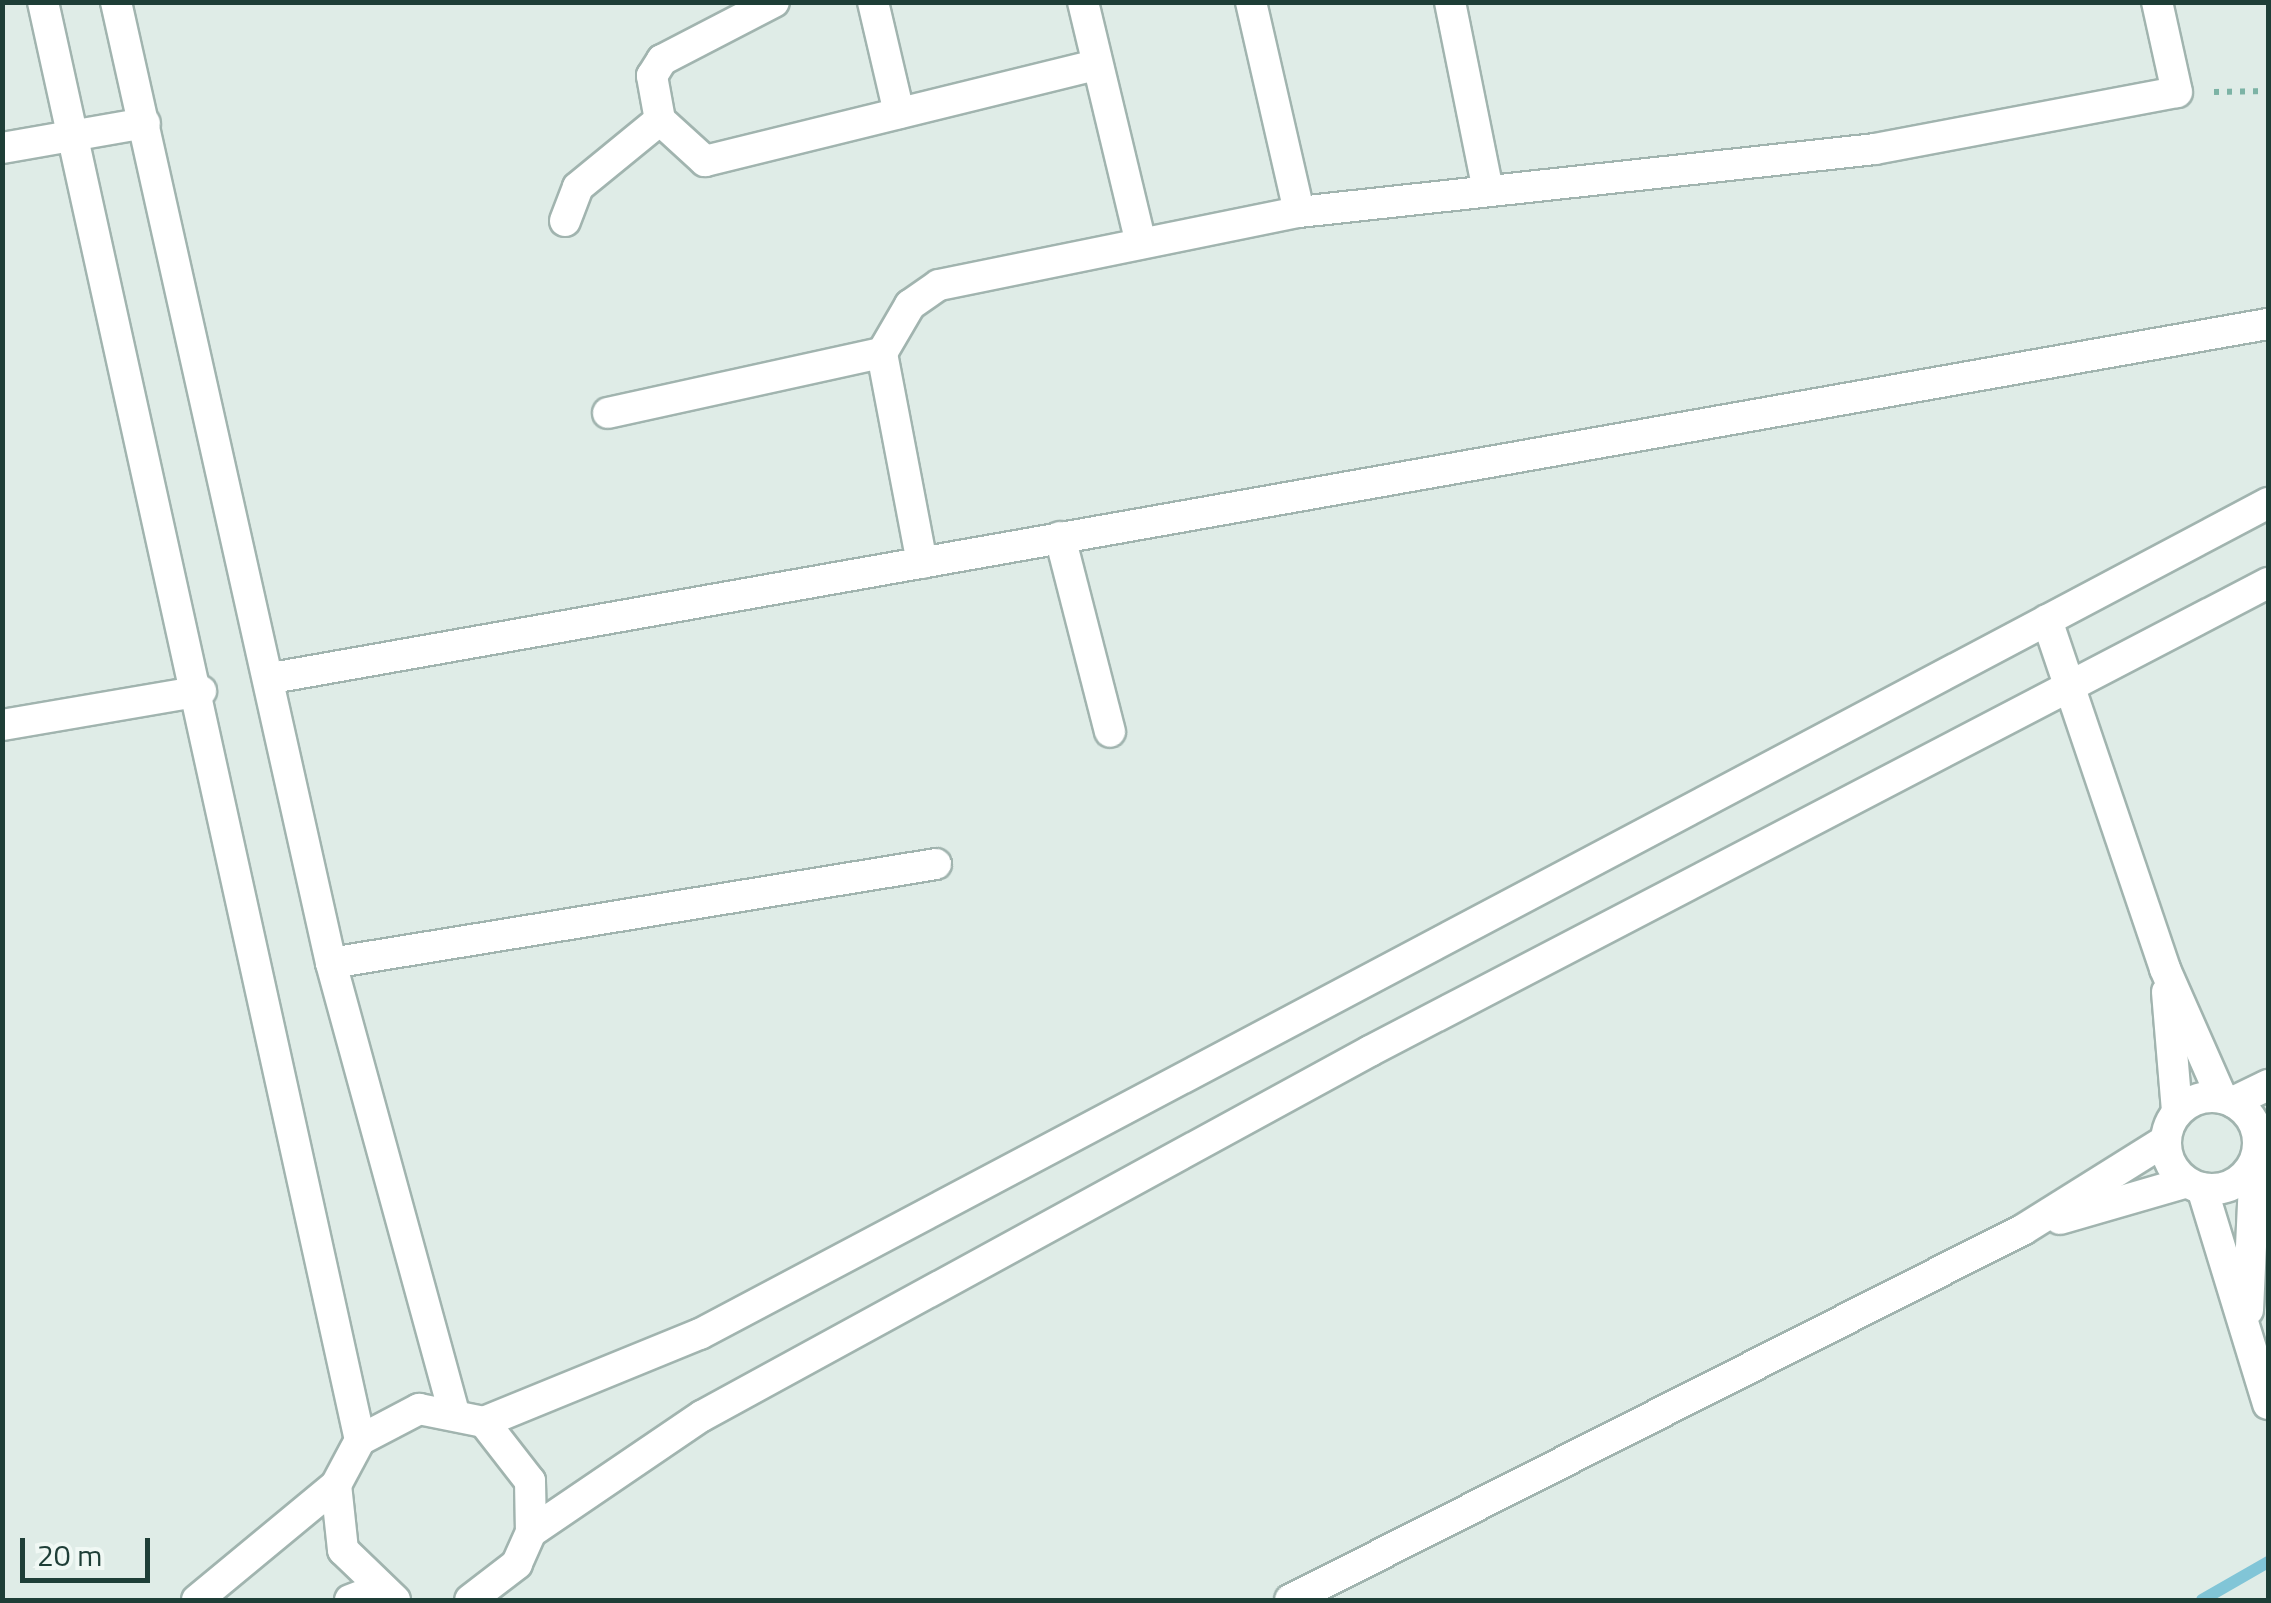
<!DOCTYPE html>
<style>
body{margin:0}
#map{position:relative;width:2271px;height:1603px;overflow:hidden;background:#dfece7;font-family:"Titillium Web",sans-serif}
div>[style]{position:absolute}
.stream>*{height:12px;margin:-6px;padding:0 6px;transform-origin:6px;border-radius:6px;background:#81c5d7}
.path>*{height:6px;margin-top:-3px;transform-origin:0;background:repeating-linear-gradient(90deg,#7cb3a5 0 5px,transparent 0 13px)}
.roads{filter:drop-shadow(2px 0 #a1b4af) drop-shadow(-2px 0 #a1b4af) drop-shadow(0 2px #a1b4af) drop-shadow(0 -2px #a1b4af)}
.minor>*{height:30px;margin:-15px;padding:0 15px;transform-origin:15px;border-radius:15px;background:#fff}
.minor>.ring{margin:-15px;padding:0;box-sizing:content-box;background:none;border:30px solid #fff;border-radius:50%}
.tertiary>*{height:30px;margin:-15px;padding:0 15px;transform-origin:15px;border-radius:15px;background:#fff}
.secondary>*{height:30px;margin:-15px;padding:0 15px;transform-origin:15px;border-radius:15px;background:#fff}
span{translate:-50% -50%;white-space:nowrap;text-align:center;line-height:1.15;-webkit-text-stroke:10px #f0f8f4;paint-order:stroke}
.frame{position:absolute;inset:0;border:5px solid #1e3e37;pointer-events:none}
.scale{position:absolute;left:20px;top:1538px;width:130px;height:45px;box-sizing:border-box;border:5px solid #1e3e37;border-top:0;padding-left:12px;font-size:30px;line-height:35px;white-space:nowrap;color:#1e3e37;-webkit-text-stroke:8px #f0f8f4;paint-order:stroke}
</style>
<div id="map">
<div class="stream">
<div style="left:2202px;top:1600px;width:76px;rotate:-29.9deg"></div>
</div>
<div class="path">
<div style="left:2214px;top:92px;width:54px;rotate:-1.1deg"></div>
</div>
<div class="roads">
<div class="minor">
<div style="left:873px;top:2px;width:114px;rotate:76.8deg"></div>
<div style="left:1083px;top:2px;width:248px;rotate:76.5deg"></div>
<div style="left:1251px;top:2px;width:215px;rotate:77.1deg"></div>
<div style="left:1450px;top:2px;width:192px;rotate:78.6deg"></div>
<div style="left:660px;top:120px;width:45px;rotate:-100.3deg"></div>
<div style="left:652px;top:76px;width:19px;rotate:-58deg"></div>
<div style="left:662px;top:60px;width:126px;rotate:-27.4deg"></div>
<div style="left:2px;top:148px;width:145px;rotate:-9.9deg"></div>
<div style="left:565px;top:221px;width:36px;rotate:-69deg"></div>
<div style="left:578px;top:187px;width:106px;rotate:-39.3deg"></div>
<div style="left:660px;top:120px;width:61px;rotate:42.3deg"></div>
<div style="left:705px;top:161px;width:404px;rotate:-13.8deg"></div>
<div style="left:608px;top:413px;width:280px;rotate:-12.4deg"></div>
<div style="left:1060px;top:537px;width:201px;rotate:75.6deg"></div>
<div style="left:922px;top:563px;width:214px;rotate:-100.8deg"></div>
<div style="left:882px;top:353px;width:56px;rotate:-59.7deg"></div>
<div style="left:910px;top:305px;width:35px;rotate:-35deg"></div>
<div style="left:939px;top:285px;width:367px;rotate:-11.5deg"></div>
<div style="left:1299px;top:212px;width:579px;rotate:-6.24deg"></div>
<div style="left:1875px;top:149px;width:307px;rotate:-10.7deg"></div>
<div style="left:2177px;top:92px;width:92px;rotate:-102.5deg"></div>
<div style="left:2047px;top:620px;width:368px;rotate:71.3deg"></div>
<div style="left:2165px;top:969px;width:141px;rotate:66.2deg"></div>
<div style="left:272px;top:678px;width:2027px;rotate:-10.06deg"></div>
<div style="left:2px;top:725px;width:202px;rotate:-9.7deg"></div>
<div style="left:331px;top:963px;width:613px;rotate:-9.29deg"></div>
<div style="left:2167px;top:992px;width:119px;rotate:85.2deg"></div>
<div class="ring" style="left:2166px;top:1097px;width:62px;height:62px"></div>
<div style="left:2233px;top:1102px;width:39px;rotate:-26deg"></div>
<div style="left:2202px;top:1188px;width:226px;rotate:73deg"></div>
<div style="left:2060px;top:1219px;width:132px;rotate:-16.2deg"></div>
<div style="left:2248px;top:1310px;width:149px;rotate:-87.3deg"></div>
<div style="left:1290px;top:1600px;width:822px;rotate:-26.81deg"></div>
<div style="left:2024px;top:1229px;width:166px;rotate:-32deg"></div>
</div>
<div class="tertiary">
<div style="left:197px;top:1600px;width:180px;rotate:-39.6deg"></div>
<div style="left:350px;top:1600px;width:28px;rotate:-21deg"></div>
</div>
<div class="secondary">
<div style="left:43px;top:2px;width:1473px;rotate:77.57deg"></div>
<div style="left:116px;top:2px;width:985px;rotate:77.39deg"></div>
<div style="left:331px;top:963px;width:463px;rotate:74.7deg"></div>
<div style="left:484px;top:1422px;width:233px;rotate:-22.2deg"></div>
<div style="left:700px;top:1334px;width:1775px;rotate:-27.92deg"></div>
<div style="left:531px;top:1532px;width:207px;rotate:-34.2deg"></div>
<div style="left:702px;top:1416px;width:761px;rotate:-28.65deg"></div>
<div style="left:1370px;top:1051px;width:1013px;rotate:-27.53deg"></div>
<div style="left:395px;top:1600px;width:72px;rotate:-136.1deg"></div>
<div style="left:343px;top:1550px;width:65px;rotate:-96.1deg"></div>
<div style="left:336px;top:1485px;width:51px;rotate:-61.9deg"></div>
<div style="left:360px;top:1440px;width:67px;rotate:-27.7deg"></div>
<div style="left:419px;top:1409px;width:66px;rotate:11.3deg"></div>
<div style="left:484px;top:1422px;width:75px;rotate:52.1deg"></div>
<div style="left:530px;top:1481px;width:51px;rotate:88.9deg"></div>
<div style="left:531px;top:1532px;width:35px;rotate:114deg"></div>
<div style="left:517px;top:1564px;width:59px;rotate:142.5deg"></div>
</div>
</div>
<div class="frame"></div>
<div class="scale">20 m</div>
</div>
